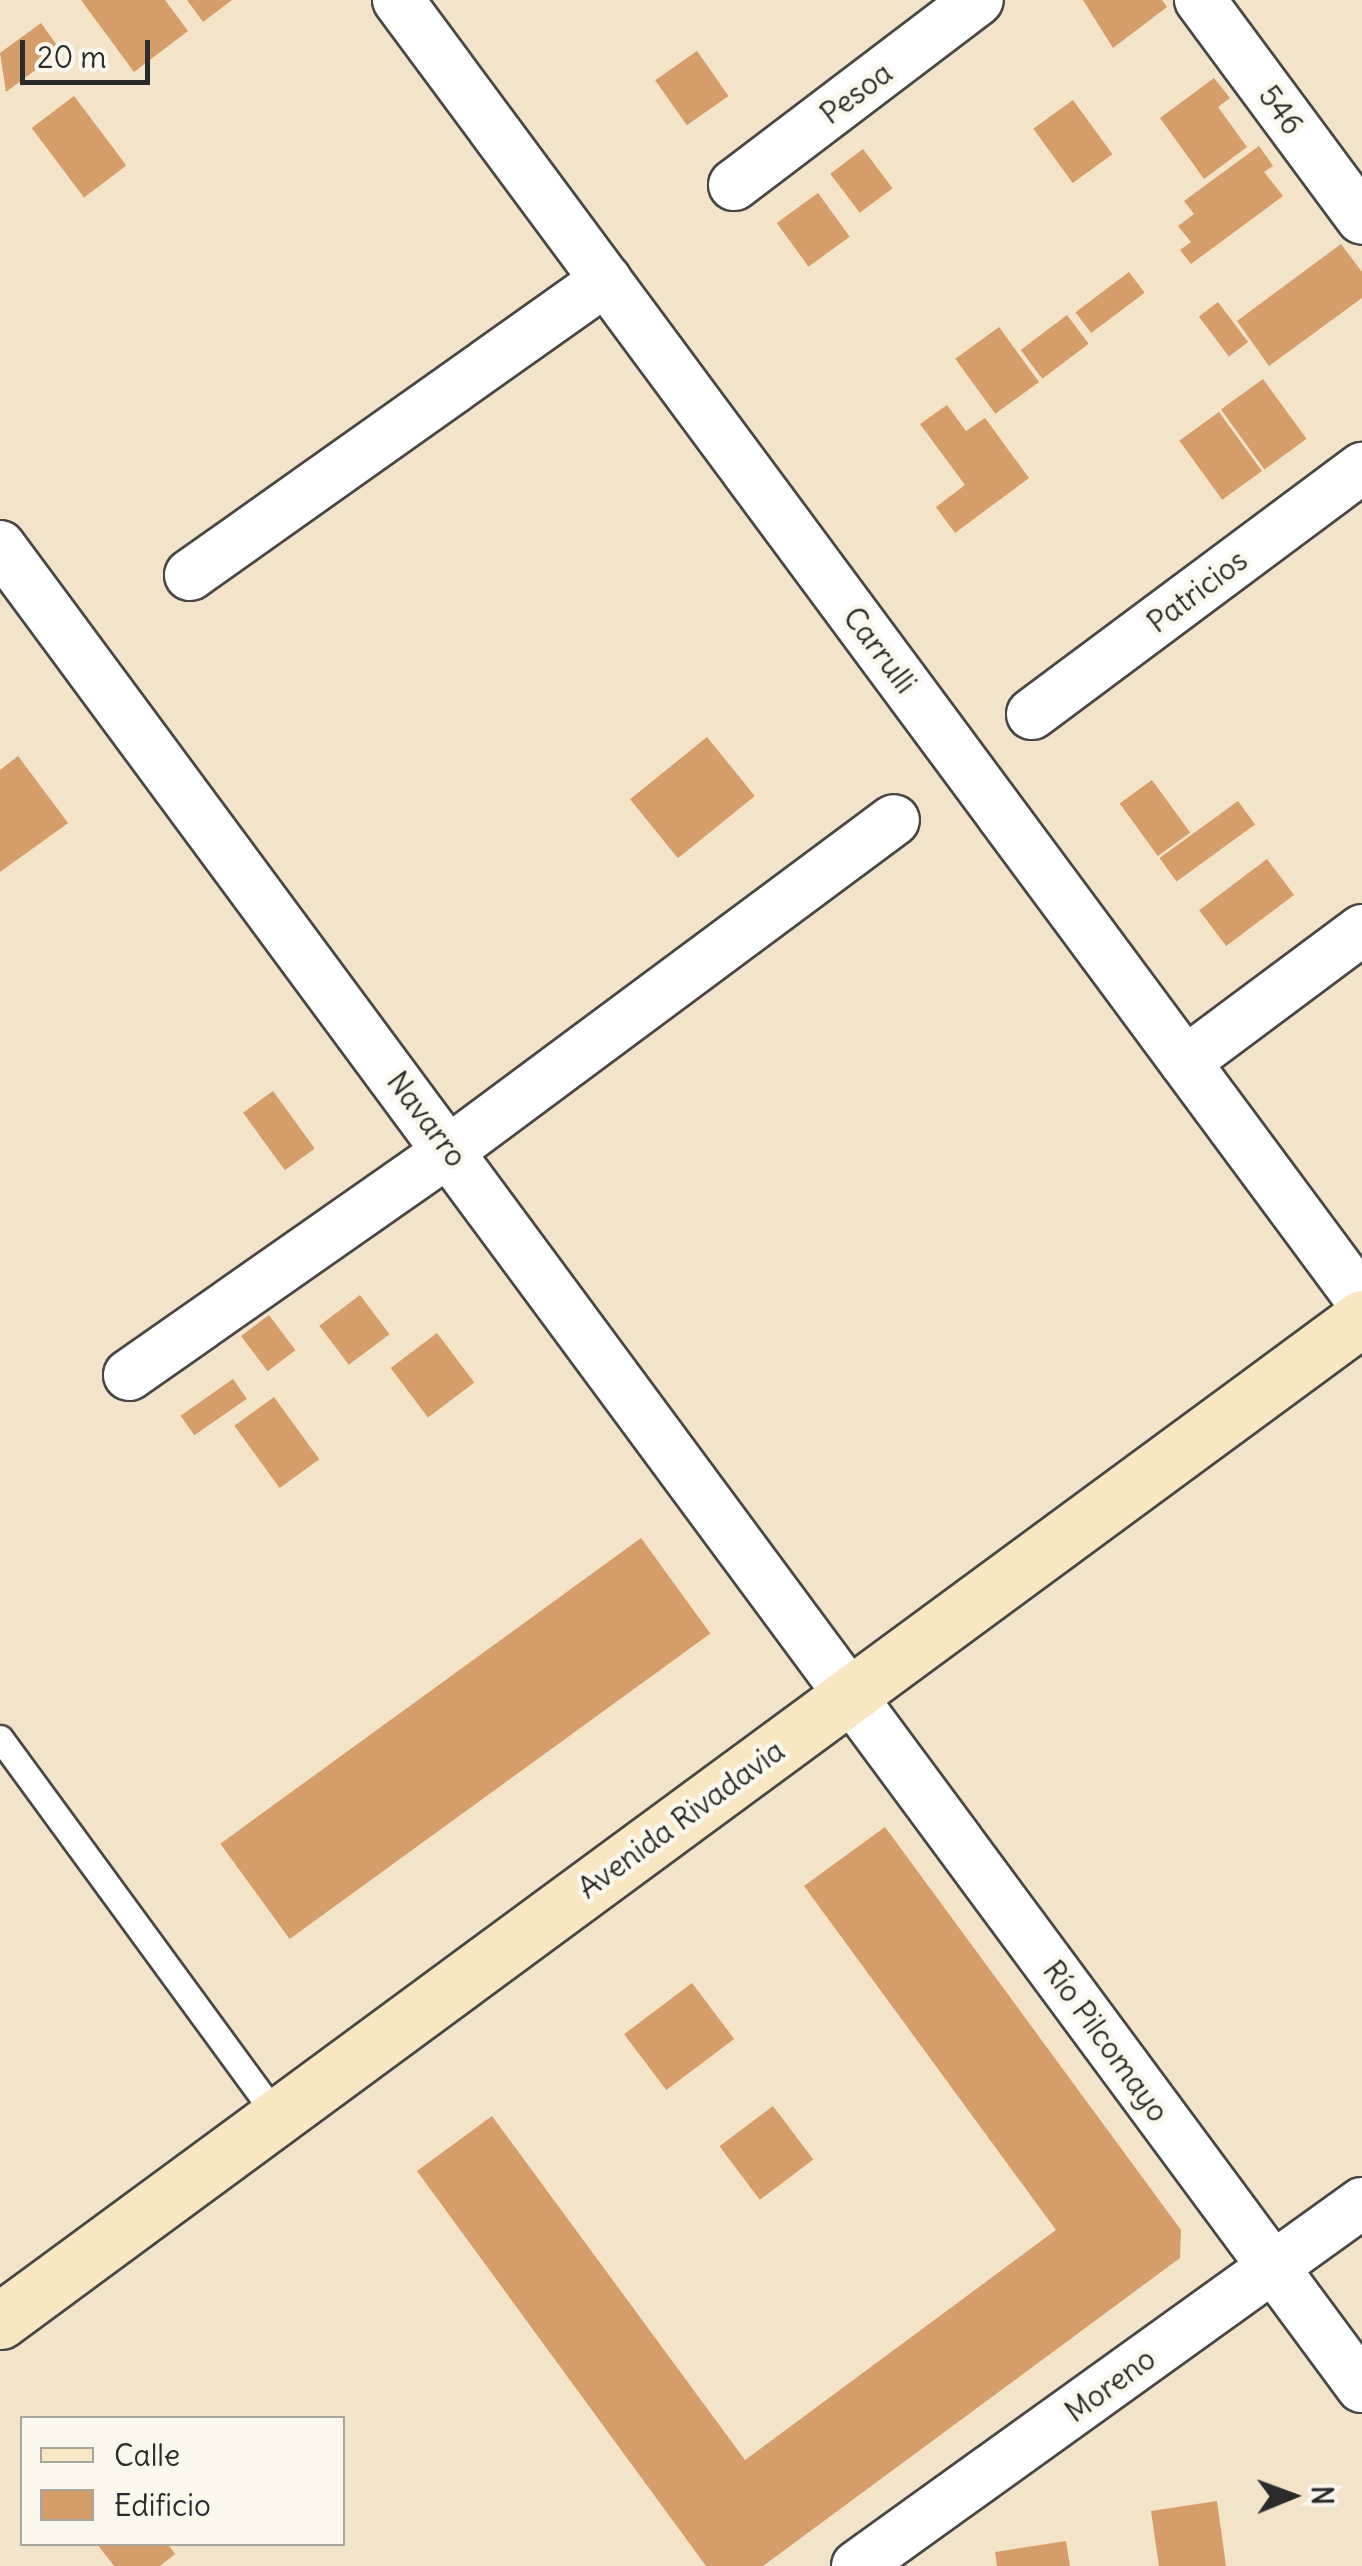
<!DOCTYPE html>
<meta charset="utf-8">
<style>
body{margin:0}
#map{position:relative;width:1362px;height:2566px;overflow:hidden;background:#f3e4c9;font-family:Delius,sans-serif}
div>[style]{position:absolute}
.building>*{inset:0;background:#d49d69;transform-origin:0 0}
.roads{filter:drop-shadow(2px 0 #494743) drop-shadow(-2px 0 #494743) drop-shadow(0 2px #494743) drop-shadow(0 -2px #494743)}
.lane>*{height:25px;margin:-12.5px;padding:0 12.5px;transform-origin:12.5px;border-radius:12.5px;background:#fff}
.street>*{height:50px;margin:-25px;padding:0 25px;transform-origin:25px;border-radius:25px;background:#fff}
.secondary>*{height:55px;margin:-27.5px;padding:0 27.5px;transform-origin:27.5px;border-radius:27.5px;background:#f9e7c3}
span{translate:-50% -50%;white-space:nowrap;text-align:center;line-height:1.15;-webkit-text-stroke:9px #fbf7ec;paint-order:stroke}
.street-label{font-size:30px;color:#2b2b2b}
.legend{position:absolute;left:20px;top:2416px;width:325px;height:130px;box-sizing:border-box;background:#fbf7ec;border:2px solid #a8a59f;margin:0;padding:12px 18px;list-style:none;font-size:30px;color:#2b2b2b}
.legend li{display:flex;align-items:center;gap:20px;height:50px}
.legend b{width:50px;border:2px solid #a8a59f}
.north{position:absolute;left:1242px;top:2446px;width:100px;height:100px;-webkit-text-stroke:8px #fbf7ec;paint-order:stroke;rotate:89deg;font-size:28px;font-weight:700;line-height:40px;text-align:center;color:#2b2b2b}
.north::after{content:'';display:block;margin:auto;width:35px;height:45px;background:#2b2b2b;clip-path:polygon(50% 0,100% 100%,50% 72%,0 100%)}
.scale{position:absolute;left:20px;top:40px;width:130px;height:45px;box-sizing:border-box;border:5px solid #2b2b2b;border-top:0;padding-left:12px;font-size:30px;line-height:35px;white-space:nowrap;color:#2b2b2b;-webkit-text-stroke:8px #fbf7ec;paint-order:stroke}
</style>
<div id="map">
<div class="building">
<div style="clip-path:polygon(81px 0,165px 0,188px 31px,134px 72px)"></div>
<div style="clip-path:polygon(187px 0,232px 0,203px 22px)"></div>
<div style="clip-path:polygon(1083px 0,1162px 0,1167px 7px,1113px 48px)"></div>
<div style="clip-path:polygon(41px 23px,61px 51px,6px 92px,0 53px)"></div>
<div style="left:697px;top:51px;width:55px;height:51px;rotate:55deg"></div>
<div style="clip-path:polygon(1214px 78px,1230px 98px,1218px 107px,1247px 147px,1204px 179px,1160px 118px)"></div>
<div style="left:74px;top:96px;width:87px;height:53px;rotate:53deg"></div>
<div style="left:1073px;top:100px;width:67px;height:49px;rotate:54deg"></div>
<div style="clip-path:polygon(1259px 146px,1273px 166px,1264px 172px,1283px 196px,1191px 264px,1180px 250px,1191px 242px,1178px 226px,1194px 214px,1184px 201px)"></div>
<div style="left:863px;top:149px;width:49px;height:41px;rotate:53deg"></div>
<div style="left:818px;top:193px;width:54px;height:51px;rotate:54deg"></div>
<div style="clip-path:polygon(1341px 244px,1362px 272px,1362px 298px,1269px 366px,1237px 321px)"></div>
<div style="left:1129px;top:272px;width:26px;height:67px;rotate:53deg"></div>
<div style="left:1218px;top:302px;width:50px;height:24px;rotate:53deg"></div>
<div style="left:1067px;top:315px;width:36px;height:58px;rotate:53deg"></div>
<div style="left:999px;top:327px;width:68px;height:54px;rotate:54deg"></div>
<div style="left:1263px;top:379px;width:74px;height:52px;rotate:54deg"></div>
<div style="clip-path:polygon(947px 405px,966px 431px,985px 418px,1029px 478px,955px 533px,936px 507px,965px 485px,920px 424px)"></div>
<div style="left:1219px;top:412px;width:73px;height:49px;rotate:54deg"></div>
<div style="left:707px;top:737px;width:76px;height:99px;rotate:51deg"></div>
<div style="clip-path:polygon(18px 756px,68px 823px,0 872px,0 770px)"></div>
<div style="left:1152px;top:780px;width:65px;height:40px;rotate:54deg"></div>
<div style="left:1238px;top:801px;width:29px;height:97px;rotate:54deg"></div>
<div style="left:1267px;top:859px;width:45px;height:85px;rotate:53deg"></div>
<div style="left:273px;top:1091px;width:71px;height:37px;rotate:54deg"></div>
<div style="left:360px;top:1295px;width:49px;height:51px;rotate:53deg"></div>
<div style="left:269px;top:1315px;width:44px;height:35px;rotate:53deg"></div>
<div style="left:437px;top:1333px;width:62px;height:58px;rotate:53deg"></div>
<div style="left:233px;top:1379px;width:24px;height:64px;rotate:55deg"></div>
<div style="left:274px;top:1397px;width:77px;height:49px;rotate:54deg"></div>
<div style="left:641px;top:1538px;width:118px;height:520px;rotate:54deg"></div>
<div style="clip-path:polygon(885px 1827px,1181px 2230px,1180px 2258px,763px 2566px,706px 2566px,417px 2171px,492px 2116px,745px 2460px,1056px 2230px,804px 1886px)"></div>
<div style="left:692px;top:1983px;width:70px;height:85px;rotate:53deg"></div>
<div style="left:773px;top:2106px;width:67px;height:67px;rotate:53deg"></div>
<div style="clip-path:polygon(1217px 2501px,1226px 2566px,1159px 2566px,1151px 2511px)"></div>
<div style="clip-path:polygon(1066px 2541px,1070px 2566px,997px 2566px,995px 2552px)"></div>
<div style="clip-path:polygon(97px 2544px,168px 2544px,175px 2554px,160px 2566px,114px 2566px)"></div>
</div>
<div class="roads">
<div class="lane">
<div style="left:0;top:1738px;width:469px;rotate:53.8deg"></div>
</div>
<div class="street">
<div style="left:398px;top:0;width:1619px;rotate:53.46deg"></div>
<div style="left:1200px;top:0;width:272px;rotate:53.5deg"></div>
<div style="left:734px;top:185px;width:306px;rotate:-37.2deg"></div>
<div style="left:0;top:546px;width:2290px;rotate:53.51deg"></div>
<div style="left:190px;top:575px;width:510px;rotate:-35.34deg"></div>
<div style="left:1032px;top:714px;width:412px;rotate:-36.7deg"></div>
<div style="left:1185px;top:1062px;width:221px;rotate:-36.7deg"></div>
<div style="left:129px;top:1375px;width:392px;rotate:-35deg"></div>
<div style="left:450px;top:1150px;width:553px;rotate:-36.62deg"></div>
<div style="left:857px;top:2566px;width:622px;rotate:-35.71deg"></div>
</div>
<div class="secondary">
<div style="left:0;top:2321px;width:1691px;rotate:-36.37deg"></div>
</div>
</div>
<div class="street-label">
<span style="left:856px;top:93px;rotate:-37deg">Pesoa</span>
<span style="left:1281px;top:110px;rotate:54deg">546</span>
<span style="left:1197px;top:591px;rotate:-37deg">Patricios</span>
<span style="left:880px;top:650px;rotate:53deg">Carrulli</span>
<span style="left:427px;top:1119px;rotate:53deg">Navarro</span>
<span style="left:681px;top:1819px;rotate:-36deg">Avenida Rivadavia</span>
<span style="left:1106px;top:2041px;rotate:54deg">Río Pilcomayo</span>
<span style="left:1110px;top:2385px;rotate:-36deg">Moreno</span>
</div>
<ul class="legend">
<li><b style="height:12px;background:#f9e7c3"></b>Calle</li>
<li><b style="height:28px;background:#d49d69"></b>Edificio</li>
</ul>
<div class="north">N</div>
<div class="scale">20 m</div>
</div>
